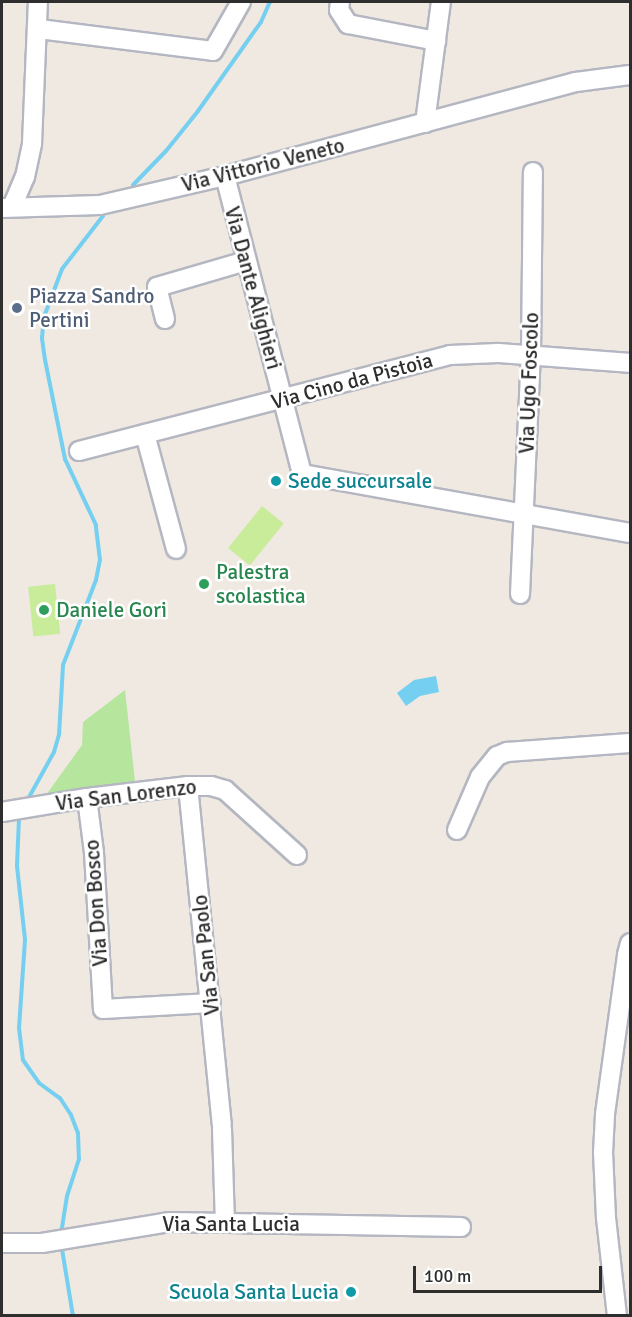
<!DOCTYPE html>
<style>
body{margin:0}
#map{position:relative;width:632px;height:1317px;overflow:hidden;background:#efe9e1;font-family:Signika,sans-serif}
div>[style]{position:absolute}
.green>*{inset:0;background:#b6e59e}
.pitch>*{inset:0;background:#c9ec9a;transform-origin:0 0}
.water>*{inset:0;background:#75cff0}
.stream>*{height:4px;margin:-2px;padding:0 2px;transform-origin:2px;border-radius:2px;background:#75cff0}
.roads{filter:drop-shadow(2px 0 #b4b7c1) drop-shadow(-2px 0 #b4b7c1) drop-shadow(0 2px #b4b7c1) drop-shadow(0 -2px #b4b7c1)}
.minor>*{height:18px;margin:-9px;padding:0 9px;transform-origin:9px;border-radius:9px;background:#fff}
.dots>*{width:16px;height:16px;translate:-50% -50%;box-sizing:border-box;border:3px solid #fff;border-radius:50%}
span{translate:-50% -50%;white-space:nowrap;text-align:center;line-height:1.15;-webkit-text-stroke:5px #fff;paint-order:stroke}
.street-label{font-size:21px;color:#2e2e2e}
.service-label{font-size:21px;color:#4e5e75}
.left{translate:0 -50%;text-align:left}
.culture-label{font-size:21px;color:#0d838f}
.right{translate:-100% -50%;text-align:right}
.leisure-label{font-size:21px;color:#27864d}
.frame{position:absolute;inset:0;border:3px solid #2e2e2e;pointer-events:none}
.scale{position:absolute;left:413px;top:1266px;width:189px;height:27px;box-sizing:border-box;border:3px solid #2e2e2e;border-top:0;padding-left:8px;font-size:18px;line-height:21px;white-space:nowrap;color:#2e2e2e;-webkit-text-stroke:4px #fff;paint-order:stroke}
</style>
<div id="map">
<div class="green">
<div style="clip-path:polygon(125px 690px,135px 781px,46px 795px,82px 745px,83px 722px)"></div>
</div>
<div class="pitch">
<div style="left:262px;top:506px;width:28px;height:54px;rotate:39deg"></div>
<div style="left:55px;top:584px;width:50px;height:27px;rotate:84deg"></div>
</div>
<div class="water">
<div style="clip-path:polygon(436px 676px,439px 692px,420px 696px,406px 706px,397px 693px,414px 680px)"></div>
</div>
<div class="stream">
<div style="left:133px;top:185px;width:47px;rotate:-45.9deg"></div>
<div style="left:166px;top:151px;width:51px;rotate:-51.3deg"></div>
<div style="left:198px;top:111px;width:109px;rotate:-54.7deg"></div>
<div style="left:261px;top:22px;width:22px;rotate:-66deg"></div>
<div style="left:28px;top:799px;width:54px;rotate:-61deg"></div>
<div style="left:54px;top:752px;width:18px;rotate:-74deg"></div>
<div style="left:59px;top:735px;width:70px;rotate:-86.7deg"></div>
<div style="left:63px;top:665px;width:91px;rotate:-68.8deg"></div>
<div style="left:96px;top:580px;width:20px;rotate:-79deg"></div>
<div style="left:100px;top:560px;width:35px;rotate:-97deg"></div>
<div style="left:96px;top:525px;width:73px;rotate:-115.2deg"></div>
<div style="left:65px;top:459px;width:101px;rotate:-101.4deg"></div>
<div style="left:45px;top:360px;width:22px;rotate:-98deg"></div>
<div style="left:42px;top:338px;width:21px;rotate:-85deg"></div>
<div style="left:44px;top:317px;width:51px;rotate:-69.4deg"></div>
<div style="left:62px;top:269px;width:67px;rotate:-52.3deg"></div>
<div style="left:19px;top:818px;width:48px;rotate:92.4deg"></div>
<div style="left:17px;top:866px;width:74px;rotate:83.8deg"></div>
<div style="left:25px;top:940px;width:88px;rotate:93.9deg"></div>
<div style="left:19px;top:1028px;width:32px;rotate:83deg"></div>
<div style="left:23px;top:1060px;width:28px;rotate:55deg"></div>
<div style="left:39px;top:1083px;width:26px;rotate:36deg"></div>
<div style="left:60px;top:1098px;width:20px;rotate:57deg"></div>
<div style="left:71px;top:1115px;width:19px;rotate:69deg"></div>
<div style="left:78px;top:1133px;width:26px;rotate:88deg"></div>
<div style="left:79px;top:1159px;width:39px;rotate:108deg"></div>
<div style="left:67px;top:1196px;width:36px;rotate:99deg"></div>
<div style="left:62px;top:1249px;width:68px;rotate:80.7deg"></div>
</div>
<div class="roads">
<div class="minor">
<div style="left:340px;top:2px;width:8px;rotate:97deg"></div>
<div style="left:339px;top:10px;width:17px;rotate:57deg"></div>
<div style="left:348px;top:24px;width:90px;rotate:10.9deg"></div>
<div style="left:39px;top:29px;width:175px;rotate:7.2deg"></div>
<div style="left:213px;top:51px;width:56px;rotate:-60.3deg"></div>
<div style="left:425px;top:123px;width:122px;rotate:-82.5deg"></div>
<div style="left:225px;top:176px;width:308px;rotate:75.5deg"></div>
<div style="left:302px;top:474px;width:333px;rotate:10.2deg"></div>
<div style="left:12px;top:207px;width:33px;rotate:-67deg"></div>
<div style="left:25px;top:177px;width:35px;rotate:-78deg"></div>
<div style="left:32px;top:143px;width:141px;rotate:-87.6deg"></div>
<div style="left:2px;top:208px;width:98px;rotate:-1.8deg"></div>
<div style="left:100px;top:205px;width:128px;rotate:-13.1deg"></div>
<div style="left:225px;top:176px;width:363px;rotate:-15deg"></div>
<div style="left:576px;top:82px;width:54px;rotate:-7.4deg"></div>
<div style="left:165px;top:319px;width:33px;rotate:-104deg"></div>
<div style="left:157px;top:287px;width:93px;rotate:-16.3deg"></div>
<div style="left:145px;top:434px;width:119px;rotate:74.9deg"></div>
<div style="left:79px;top:451px;width:383px;rotate:-14.5deg"></div>
<div style="left:450px;top:355px;width:48px;rotate:-2.4deg"></div>
<div style="left:498px;top:353px;width:132px;rotate:4.3deg"></div>
<div style="left:520px;top:594px;width:239px;rotate:-87.4deg"></div>
<div style="left:531px;top:355px;width:183px;rotate:-89.4deg"></div>
<div style="left:188px;top:786px;width:340px;rotate:84.3deg"></div>
<div style="left:87px;top:798px;width:55px;rotate:82.7deg"></div>
<div style="left:94px;top:853px;width:156px;rotate:86.7deg"></div>
<div style="left:103px;top:1009px;width:108px;rotate:-3.2deg"></div>
<div style="left:2px;top:812px;width:86px;rotate:-9.4deg"></div>
<div style="left:87px;top:798px;width:102px;rotate:-6.8deg"></div>
<div style="left:188px;top:786px;width:23px"></div>
<div style="left:211px;top:786px;width:15px;rotate:16deg"></div>
<div style="left:225px;top:790px;width:97px;rotate:42.1deg"></div>
<div style="left:457px;top:830px;width:58px;rotate:-66.5deg"></div>
<div style="left:480px;top:777px;width:27px;rotate:-51deg"></div>
<div style="left:497px;top:756px;width:11px;rotate:-22deg"></div>
<div style="left:507px;top:752px;width:123px;rotate:-4.2deg"></div>
<div style="left:222px;top:1129px;width:93px;rotate:88.2deg"></div>
<div style="left:2px;top:1243px;width:40px"></div>
<div style="left:42px;top:1243px;width:130px;rotate:-9.3deg"></div>
<div style="left:170px;top:1222px;width:291px;rotate:1deg"></div>
<div style="left:617px;top:1316px;width:99px;rotate:-96.4deg"></div>
<div style="left:606px;top:1218px;width:65px;rotate:-92.6deg"></div>
<div style="left:603px;top:1153px;width:39px;rotate:-87deg"></div>
<div style="left:605px;top:1114px;width:161px;rotate:-82.1deg"></div>
<div style="left:627px;top:955px;width:12px;rotate:-76deg"></div>
</div>
</div>
<div class="dots">
<div style="left:17px;top:308px;background:#5c6f8a"></div>
<div style="left:276px;top:481px;background:#0f9aa8"></div>
<div style="left:204px;top:584px;background:#2e9e5b"></div>
<div style="left:44px;top:610px;background:#2e9e5b"></div>
<div style="left:351px;top:1292px;background:#0f9aa8"></div>
</div>
<div class="street-label">
<span style="left:263px;top:165px;rotate:-14deg">Via Vittorio Veneto</span>
<span style="left:253px;top:288px;rotate:75deg">Via Dante Alighieri</span>
<span style="left:352px;top:381px;rotate:-15deg">Via Cino da Pistoia</span>
<span style="left:529px;top:383px;rotate:-88deg">Via Ugo Foscolo</span>
<span style="left:126px;top:795px;rotate:-7deg">Via San Lorenzo</span>
<span style="left:96px;top:903px;rotate:-94deg">Via Don Bosco</span>
<span style="left:206px;top:955px;rotate:-96deg">Via San Paolo</span>
<span style="left:231px;top:1224px">Via Santa Lucia</span>
</div>
<div class="service-label">
<span class="left" style="left:29px;top:308px">Piazza Sandro<br>Pertini</span>
</div>
<div class="culture-label">
<span class="left" style="left:288px;top:481px">Sede succursale</span>
<span class="right" style="left:339px;top:1292px">Scuola Santa Lucia</span>
</div>
<div class="leisure-label">
<span class="left" style="left:216px;top:584px">Palestra<br>scolastica</span>
<span class="left" style="left:56px;top:610px">Daniele Gori</span>
</div>
<div class="frame"></div>
<div class="scale">100 m</div>
</div>
